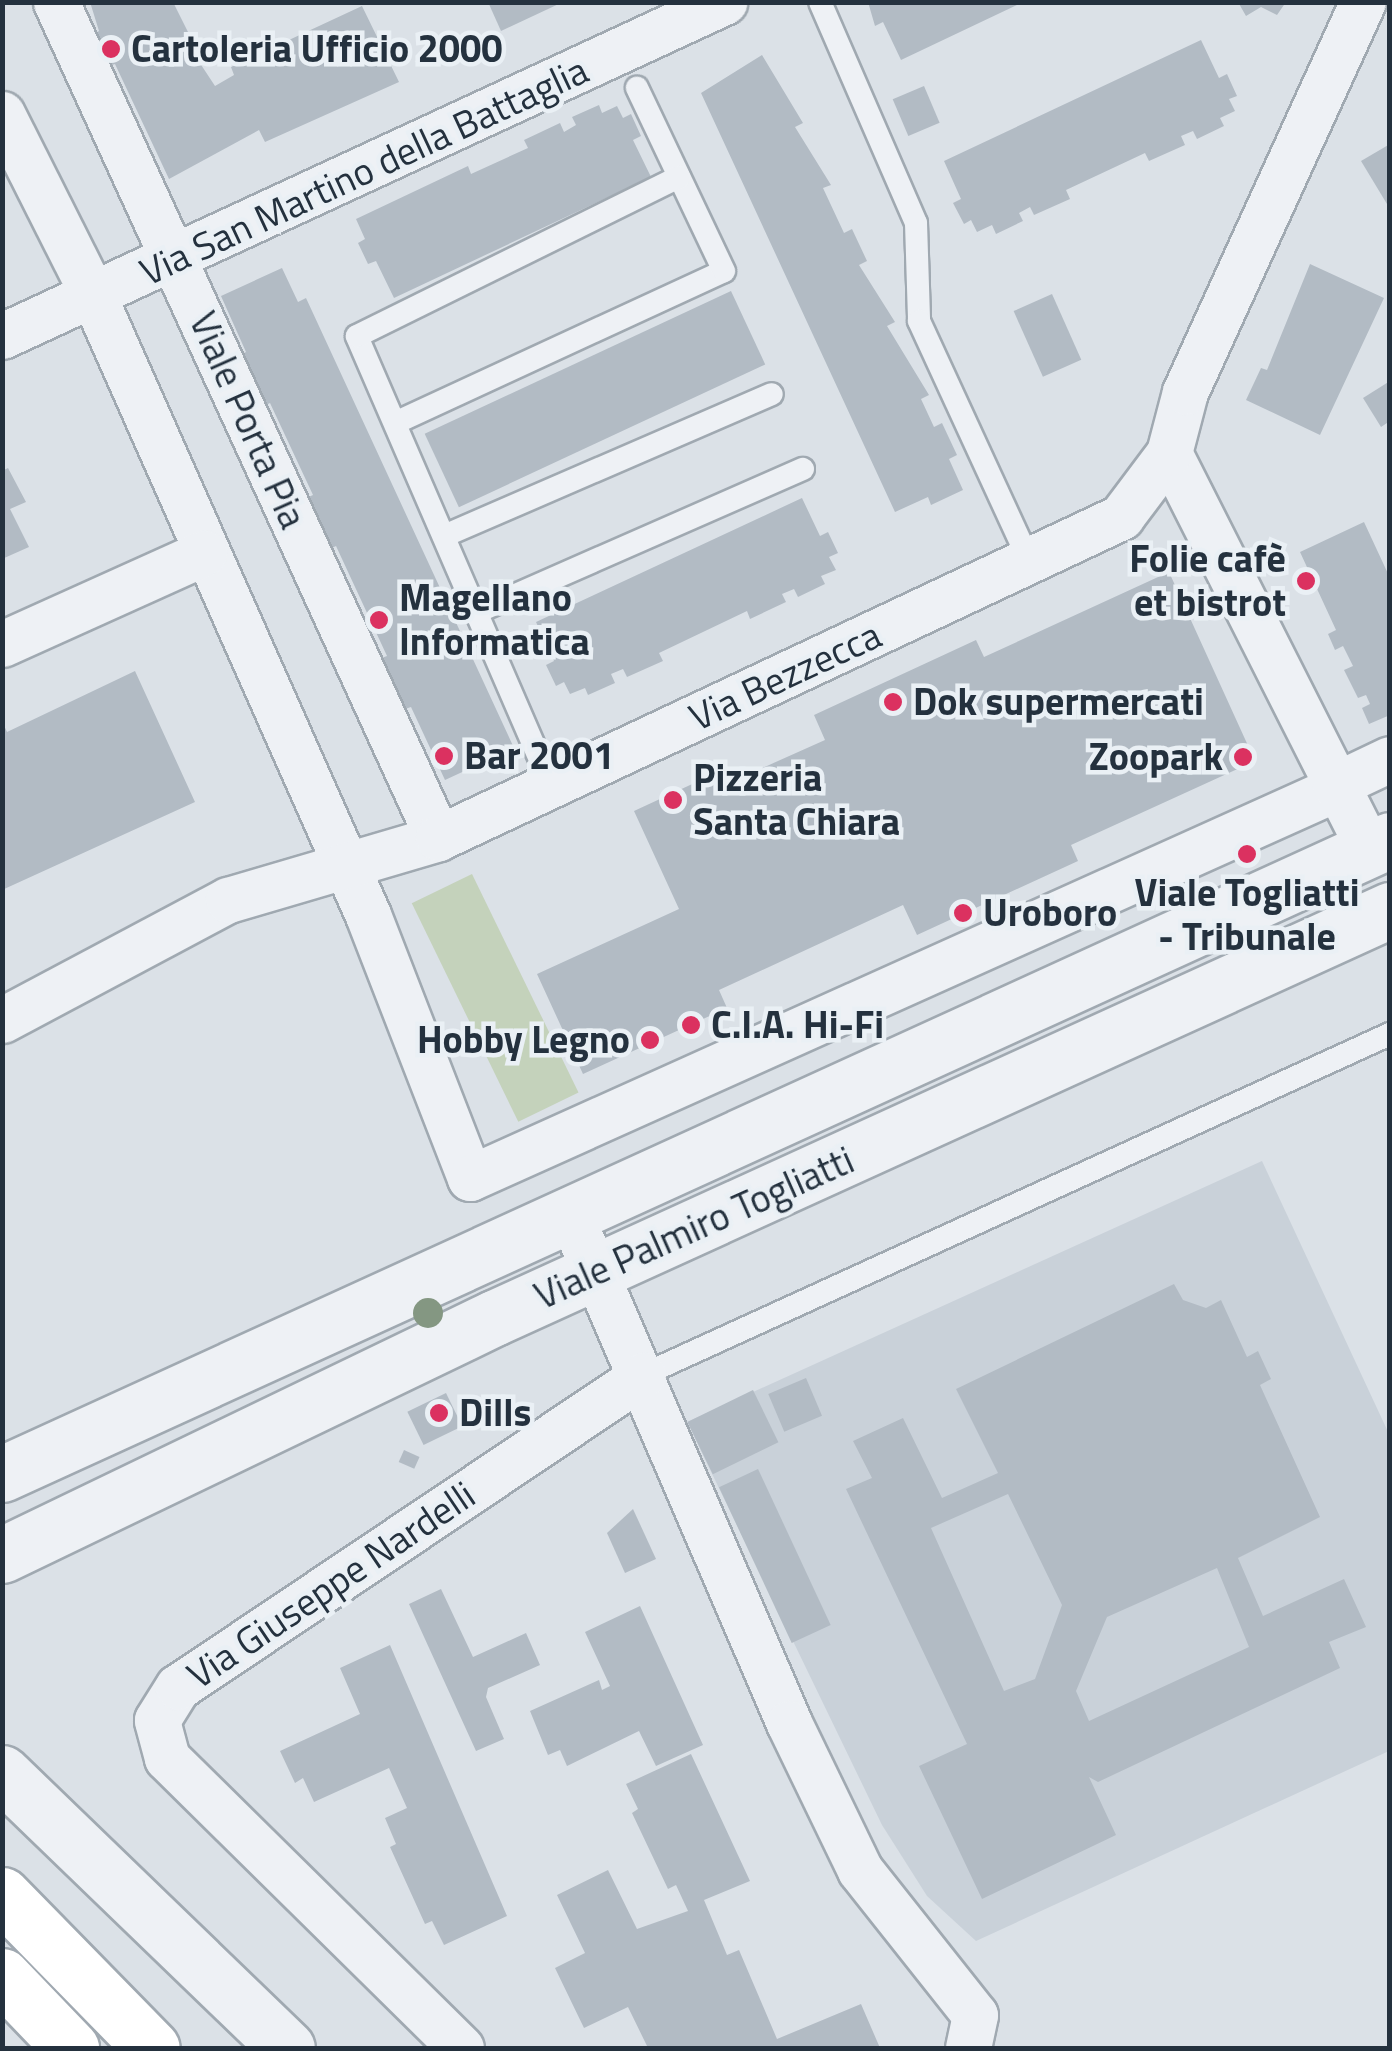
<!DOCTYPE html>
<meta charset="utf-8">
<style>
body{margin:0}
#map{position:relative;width:1392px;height:2051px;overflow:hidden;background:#dbe1e7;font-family:"Titillium Web",sans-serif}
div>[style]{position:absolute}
.built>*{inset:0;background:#c9d1d9}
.green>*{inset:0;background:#c4d2bb;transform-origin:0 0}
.building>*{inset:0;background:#b2bbc4;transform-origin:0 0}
.roads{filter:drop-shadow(2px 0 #a0a9b1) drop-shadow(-2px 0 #a0a9b1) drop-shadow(0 2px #a0a9b1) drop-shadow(0 -2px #a0a9b1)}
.service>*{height:22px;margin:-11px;padding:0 11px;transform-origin:11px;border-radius:11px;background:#eef1f5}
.minor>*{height:45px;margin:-22.5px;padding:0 22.5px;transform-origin:22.5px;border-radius:22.5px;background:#eef1f5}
.tertiary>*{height:55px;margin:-27.5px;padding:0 27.5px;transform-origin:27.5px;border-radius:27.5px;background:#eef1f5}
.trunk>*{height:55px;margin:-27.5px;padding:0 27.5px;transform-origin:27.5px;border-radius:27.5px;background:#fff}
.trees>*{width:30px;height:30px;margin:-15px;border-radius:50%;background:#849782}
.dots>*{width:28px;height:28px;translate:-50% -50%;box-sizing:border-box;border:5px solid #eaf0f5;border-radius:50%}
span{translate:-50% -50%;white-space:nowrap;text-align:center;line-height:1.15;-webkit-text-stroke:9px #eaf0f5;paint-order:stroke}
.poi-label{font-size:38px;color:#24313e;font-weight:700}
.left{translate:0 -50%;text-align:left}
.right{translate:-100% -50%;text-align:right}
.street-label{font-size:38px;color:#24313e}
.frame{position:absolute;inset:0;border:5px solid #24313e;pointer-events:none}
</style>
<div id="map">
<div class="built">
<div style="clip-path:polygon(1262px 1161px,1389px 1434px,1389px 1751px,976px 1941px,927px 1896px,882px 1825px,687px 1422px)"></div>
</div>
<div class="green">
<div style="left:472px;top:874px;width:243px;height:67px;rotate:64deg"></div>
</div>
<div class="building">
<div style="clip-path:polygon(90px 2px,173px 2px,193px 42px,188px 45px,215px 86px,234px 75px,231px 67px,362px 6px,399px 82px,265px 142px,259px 130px,169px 179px,115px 64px,106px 67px,92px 35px,99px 31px)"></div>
<div style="clip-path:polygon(488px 2px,563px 2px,501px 31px)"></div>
<div style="clip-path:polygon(868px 2px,1023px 2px,901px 60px,883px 22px,875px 26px)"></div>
<div style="clip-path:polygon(1238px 2px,1286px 2px,1277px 15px,1261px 7px,1246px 16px)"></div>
<div style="clip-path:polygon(1201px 40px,1219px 78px,1227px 74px,1237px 96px,1229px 99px,1235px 111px,1220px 118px,1224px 126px,1197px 139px,1193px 131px,1181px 136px,1185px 145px,1149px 161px,1145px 153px,1066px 190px,1070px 199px,1034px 215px,1030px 207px,1019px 213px,1023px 221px,996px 234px,992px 225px,977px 232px,971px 220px,964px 224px,953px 203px,961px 199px,944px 161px)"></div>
<div style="clip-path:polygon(762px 55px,803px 123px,795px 127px,831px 185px,823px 188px,844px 233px,852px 229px,867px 261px,859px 265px,895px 322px,887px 326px,929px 395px,921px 399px,934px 427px,942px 423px,957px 455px,949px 459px,963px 490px,931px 505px,928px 497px,895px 512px,701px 93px)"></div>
<div style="left:924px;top:86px;width:40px;height:34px;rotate:67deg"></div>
<div style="clip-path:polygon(599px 105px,602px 113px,617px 106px,623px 118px,631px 114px,641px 136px,633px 140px,651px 177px,394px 298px,376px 261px,368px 264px,358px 243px,365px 239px,356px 219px,468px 166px,471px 174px,528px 148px,524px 140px,560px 123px,564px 132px,576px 125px,572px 117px)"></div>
<div style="clip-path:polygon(1390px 144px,1390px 209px,1361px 161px)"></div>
<div style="clip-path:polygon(1310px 264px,1384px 298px,1320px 435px,1246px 400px,1261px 368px,1267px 370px)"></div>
<div style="clip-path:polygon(282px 268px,298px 302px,306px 298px,514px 748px,445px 780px,411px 707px,402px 710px,379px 659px,387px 656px,336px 546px,328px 550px,304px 499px,313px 495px,270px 403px,262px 407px,238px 356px,246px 352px,221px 296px)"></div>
<div style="left:731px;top:291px;width:81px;height:338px;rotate:65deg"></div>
<div style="left:1052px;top:294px;width:72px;height:42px;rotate:66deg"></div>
<div style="clip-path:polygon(1390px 381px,1390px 421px,1381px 427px,1363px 398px)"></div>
<div style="clip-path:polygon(8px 468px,26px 502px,10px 509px,29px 547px,2px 559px,2px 471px)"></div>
<div style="clip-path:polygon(802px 498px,820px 536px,828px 532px,838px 553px,829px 557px,836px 570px,821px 576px,825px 584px,798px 597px,794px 589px,782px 594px,786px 602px,750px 619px,747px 611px,659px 653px,663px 661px,627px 677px,623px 669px,611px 674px,615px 683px,588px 695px,585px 688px,570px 694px,564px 682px,556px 686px,546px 665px,554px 661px,536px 622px)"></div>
<div style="clip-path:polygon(1364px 522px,1390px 578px,1390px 715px,1369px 724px,1362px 708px,1370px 704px,1366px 695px,1358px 698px,1344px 670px,1353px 666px,1343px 646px,1335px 650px,1328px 634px,1336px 630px,1300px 552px)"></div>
<div style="clip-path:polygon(1169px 572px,1255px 761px,1071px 845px,1078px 861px,917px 935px,903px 905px,719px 990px,727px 1008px,583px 1074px,537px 974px,679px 909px,634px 811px,716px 773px,722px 786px,825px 740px,814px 715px,976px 640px,984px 657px)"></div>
<div style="clip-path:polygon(135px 671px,195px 802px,2px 890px,2px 721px,7px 732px)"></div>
<div style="clip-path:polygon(evenodd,1174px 1284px,1183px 1300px,1206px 1308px,1221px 1300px,1247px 1357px,1258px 1351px,1271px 1379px,1260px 1385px,1320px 1517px,1238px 1558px,1263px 1616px,1344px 1579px,1366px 1627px,1329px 1642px,1340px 1668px,1098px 1782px,1089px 1777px,1116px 1835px,982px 1899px,919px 1766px,967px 1744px,846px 1489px,872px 1478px,853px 1441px,903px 1418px,942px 1498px,998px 1473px,956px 1389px,1174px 1284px,1008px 1494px,1062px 1605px,1035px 1679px,1004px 1691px,931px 1528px,1008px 1494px,1174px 1284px,1217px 1568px,1249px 1647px,1089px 1721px,1076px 1691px,1107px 1617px,1217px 1568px)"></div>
<div style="left:806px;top:1378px;width:41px;height:41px;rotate:67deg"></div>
<div style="left:753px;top:1390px;width:58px;height:73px;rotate:64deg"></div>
<div style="left:446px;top:1393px;width:37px;height:43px;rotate:64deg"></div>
<div style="left:404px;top:1450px;width:17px;height:13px;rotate:24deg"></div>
<div style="left:758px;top:1469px;width:172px;height:43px;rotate:65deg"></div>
<div style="clip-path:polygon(633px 1509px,656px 1559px,625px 1573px,607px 1533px)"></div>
<div style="clip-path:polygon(441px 1589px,473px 1657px,526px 1633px,540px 1665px,488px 1688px,486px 1697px,504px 1739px,476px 1751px,409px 1604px)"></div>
<div style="clip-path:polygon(640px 1606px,703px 1745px,656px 1766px,639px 1731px,567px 1766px,560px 1750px,548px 1755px,530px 1711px,599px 1680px,602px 1690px,610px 1686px,585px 1632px)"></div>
<div style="clip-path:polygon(390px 1645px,507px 1916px,444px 1945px,432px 1921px,425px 1924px,390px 1847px,396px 1844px,385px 1818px,407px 1808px,389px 1768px,314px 1802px,303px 1778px,295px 1783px,280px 1751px,360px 1714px,340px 1668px)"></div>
<div style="clip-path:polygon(691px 1754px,750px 1881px,704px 1900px,727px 1955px,739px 1950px,777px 2039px,861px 2004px,880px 2048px,648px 2048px,628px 2007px,584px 2028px,555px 1968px,585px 1953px,557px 1895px,608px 1870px,637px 1929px,688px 1911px,676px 1885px,668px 1889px,632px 1813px,638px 1809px,626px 1784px)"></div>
</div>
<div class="roads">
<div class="service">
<div style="left:820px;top:2px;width:241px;rotate:66.5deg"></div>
<div style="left:916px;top:223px;width:98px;rotate:88.2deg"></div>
<div style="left:919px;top:321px;width:265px;rotate:65.3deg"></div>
<div style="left:395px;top:423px;width:362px;rotate:-24.8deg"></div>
<div style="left:724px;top:271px;width:203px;rotate:-115.4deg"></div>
<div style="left:444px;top:536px;width:357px;rotate:-23.4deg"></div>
<div style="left:477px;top:612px;width:356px;rotate:-23.7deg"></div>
<div style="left:551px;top:785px;width:489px;rotate:-113.4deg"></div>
<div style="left:357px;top:336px;width:359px;rotate:-26.3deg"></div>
<div style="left:643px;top:1375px;width:821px;rotate:-24.54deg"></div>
</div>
<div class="minor">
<div style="left:56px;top:2px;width:919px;rotate:65.44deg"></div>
<div style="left:2px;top:114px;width:205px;rotate:63.3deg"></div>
<div style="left:94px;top:297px;width:676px;rotate:66.09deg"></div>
<div style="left:368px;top:915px;width:282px;rotate:68.8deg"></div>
<div style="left:470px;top:1178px;width:951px;rotate:-24.22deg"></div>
<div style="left:2px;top:336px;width:796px;rotate:-24.83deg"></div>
<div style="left:1169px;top:453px;width:444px;rotate:63.2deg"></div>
<div style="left:2px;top:644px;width:222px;rotate:-24.3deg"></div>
<div style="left:1335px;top:785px;width:61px;rotate:-25.3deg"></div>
<div style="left:2px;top:1020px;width:256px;rotate:-28deg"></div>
<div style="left:228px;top:900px;width:219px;rotate:-16.4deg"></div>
<div style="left:438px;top:838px;width:755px;rotate:-25.17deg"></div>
<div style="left:1121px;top:517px;width:80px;rotate:-53.1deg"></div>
<div style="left:1169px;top:453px;width:63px;rotate:-75.3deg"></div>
<div style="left:1185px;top:392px;width:429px;rotate:-65.5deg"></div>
<div style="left:571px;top:1216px;width:552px;rotate:66.73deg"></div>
<div style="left:789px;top:1723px;width:163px;rotate:64.2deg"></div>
<div style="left:860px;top:1870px;width:185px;rotate:51.6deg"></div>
<div style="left:975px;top:2015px;width:34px;rotate:102deg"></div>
<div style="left:461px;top:2048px;width:413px;rotate:-135.4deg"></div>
<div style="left:167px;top:1758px;width:39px;rotate:-105deg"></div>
<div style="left:157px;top:1720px;width:39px;rotate:-58deg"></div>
<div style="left:178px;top:1687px;width:560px;rotate:-33.86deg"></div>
</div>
<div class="tertiary">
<div style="left:2px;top:1474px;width:1526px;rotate:-24.55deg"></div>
<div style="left:2px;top:1555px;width:546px;rotate:-25.72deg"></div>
<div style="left:494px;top:1318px;width:985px;rotate:-24.48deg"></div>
<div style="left:2px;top:1773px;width:396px;rotate:44deg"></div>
</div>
<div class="trunk">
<div style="left:2px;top:1895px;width:214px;rotate:45.6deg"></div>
<div style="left:2px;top:1976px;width:100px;rotate:46.2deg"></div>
</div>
</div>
<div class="trees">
<div style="left:428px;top:1313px"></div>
</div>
<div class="dots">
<div style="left:111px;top:49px;background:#db3160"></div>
<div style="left:1306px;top:581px;background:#db3160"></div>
<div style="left:379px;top:620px;background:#db3160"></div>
<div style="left:893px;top:702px;background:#db3160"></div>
<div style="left:444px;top:756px;background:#db3160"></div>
<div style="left:1243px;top:757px;background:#db3160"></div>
<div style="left:673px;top:800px;background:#db3160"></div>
<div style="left:1247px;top:854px;background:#db3160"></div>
<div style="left:963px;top:913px;background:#db3160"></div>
<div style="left:691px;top:1025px;background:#db3160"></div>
<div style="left:650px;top:1040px;background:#db3160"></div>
<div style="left:439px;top:1413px;background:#db3160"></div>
</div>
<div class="poi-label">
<span class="left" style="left:131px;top:49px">Cartoleria Ufficio 2000</span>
<span class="right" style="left:1286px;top:581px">Folie cafè<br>et bistrot</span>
<span class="left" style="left:399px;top:620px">Magellano<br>Informatica</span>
<span class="left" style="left:913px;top:702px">Dok supermercati</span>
<span class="left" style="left:464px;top:756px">Bar 2001</span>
<span class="right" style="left:1223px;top:757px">Zoopark</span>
<span class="left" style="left:693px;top:800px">Pizzeria<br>Santa Chiara</span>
<span style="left:1247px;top:915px">Viale Togliatti<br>- Tribunale</span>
<span class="left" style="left:983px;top:913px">Uroboro</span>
<span class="left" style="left:711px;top:1025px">C.I.A. Hi-Fi</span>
<span class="right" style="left:630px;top:1040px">Hobby Legno</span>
<span class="left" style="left:459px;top:1413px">Dills</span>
</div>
<div class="street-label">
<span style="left:364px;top:171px;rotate:-25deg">Via San Martino della Battaglia</span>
<span style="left:248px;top:420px;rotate:66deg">Viale Porta Pia</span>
<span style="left:785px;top:676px;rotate:-25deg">Via Bezzecca</span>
<span style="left:694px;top:1228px;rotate:-24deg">Viale Palmiro Togliatti</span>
<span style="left:331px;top:1585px;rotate:-34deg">Via Giuseppe Nardelli</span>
</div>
<div class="frame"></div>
</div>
